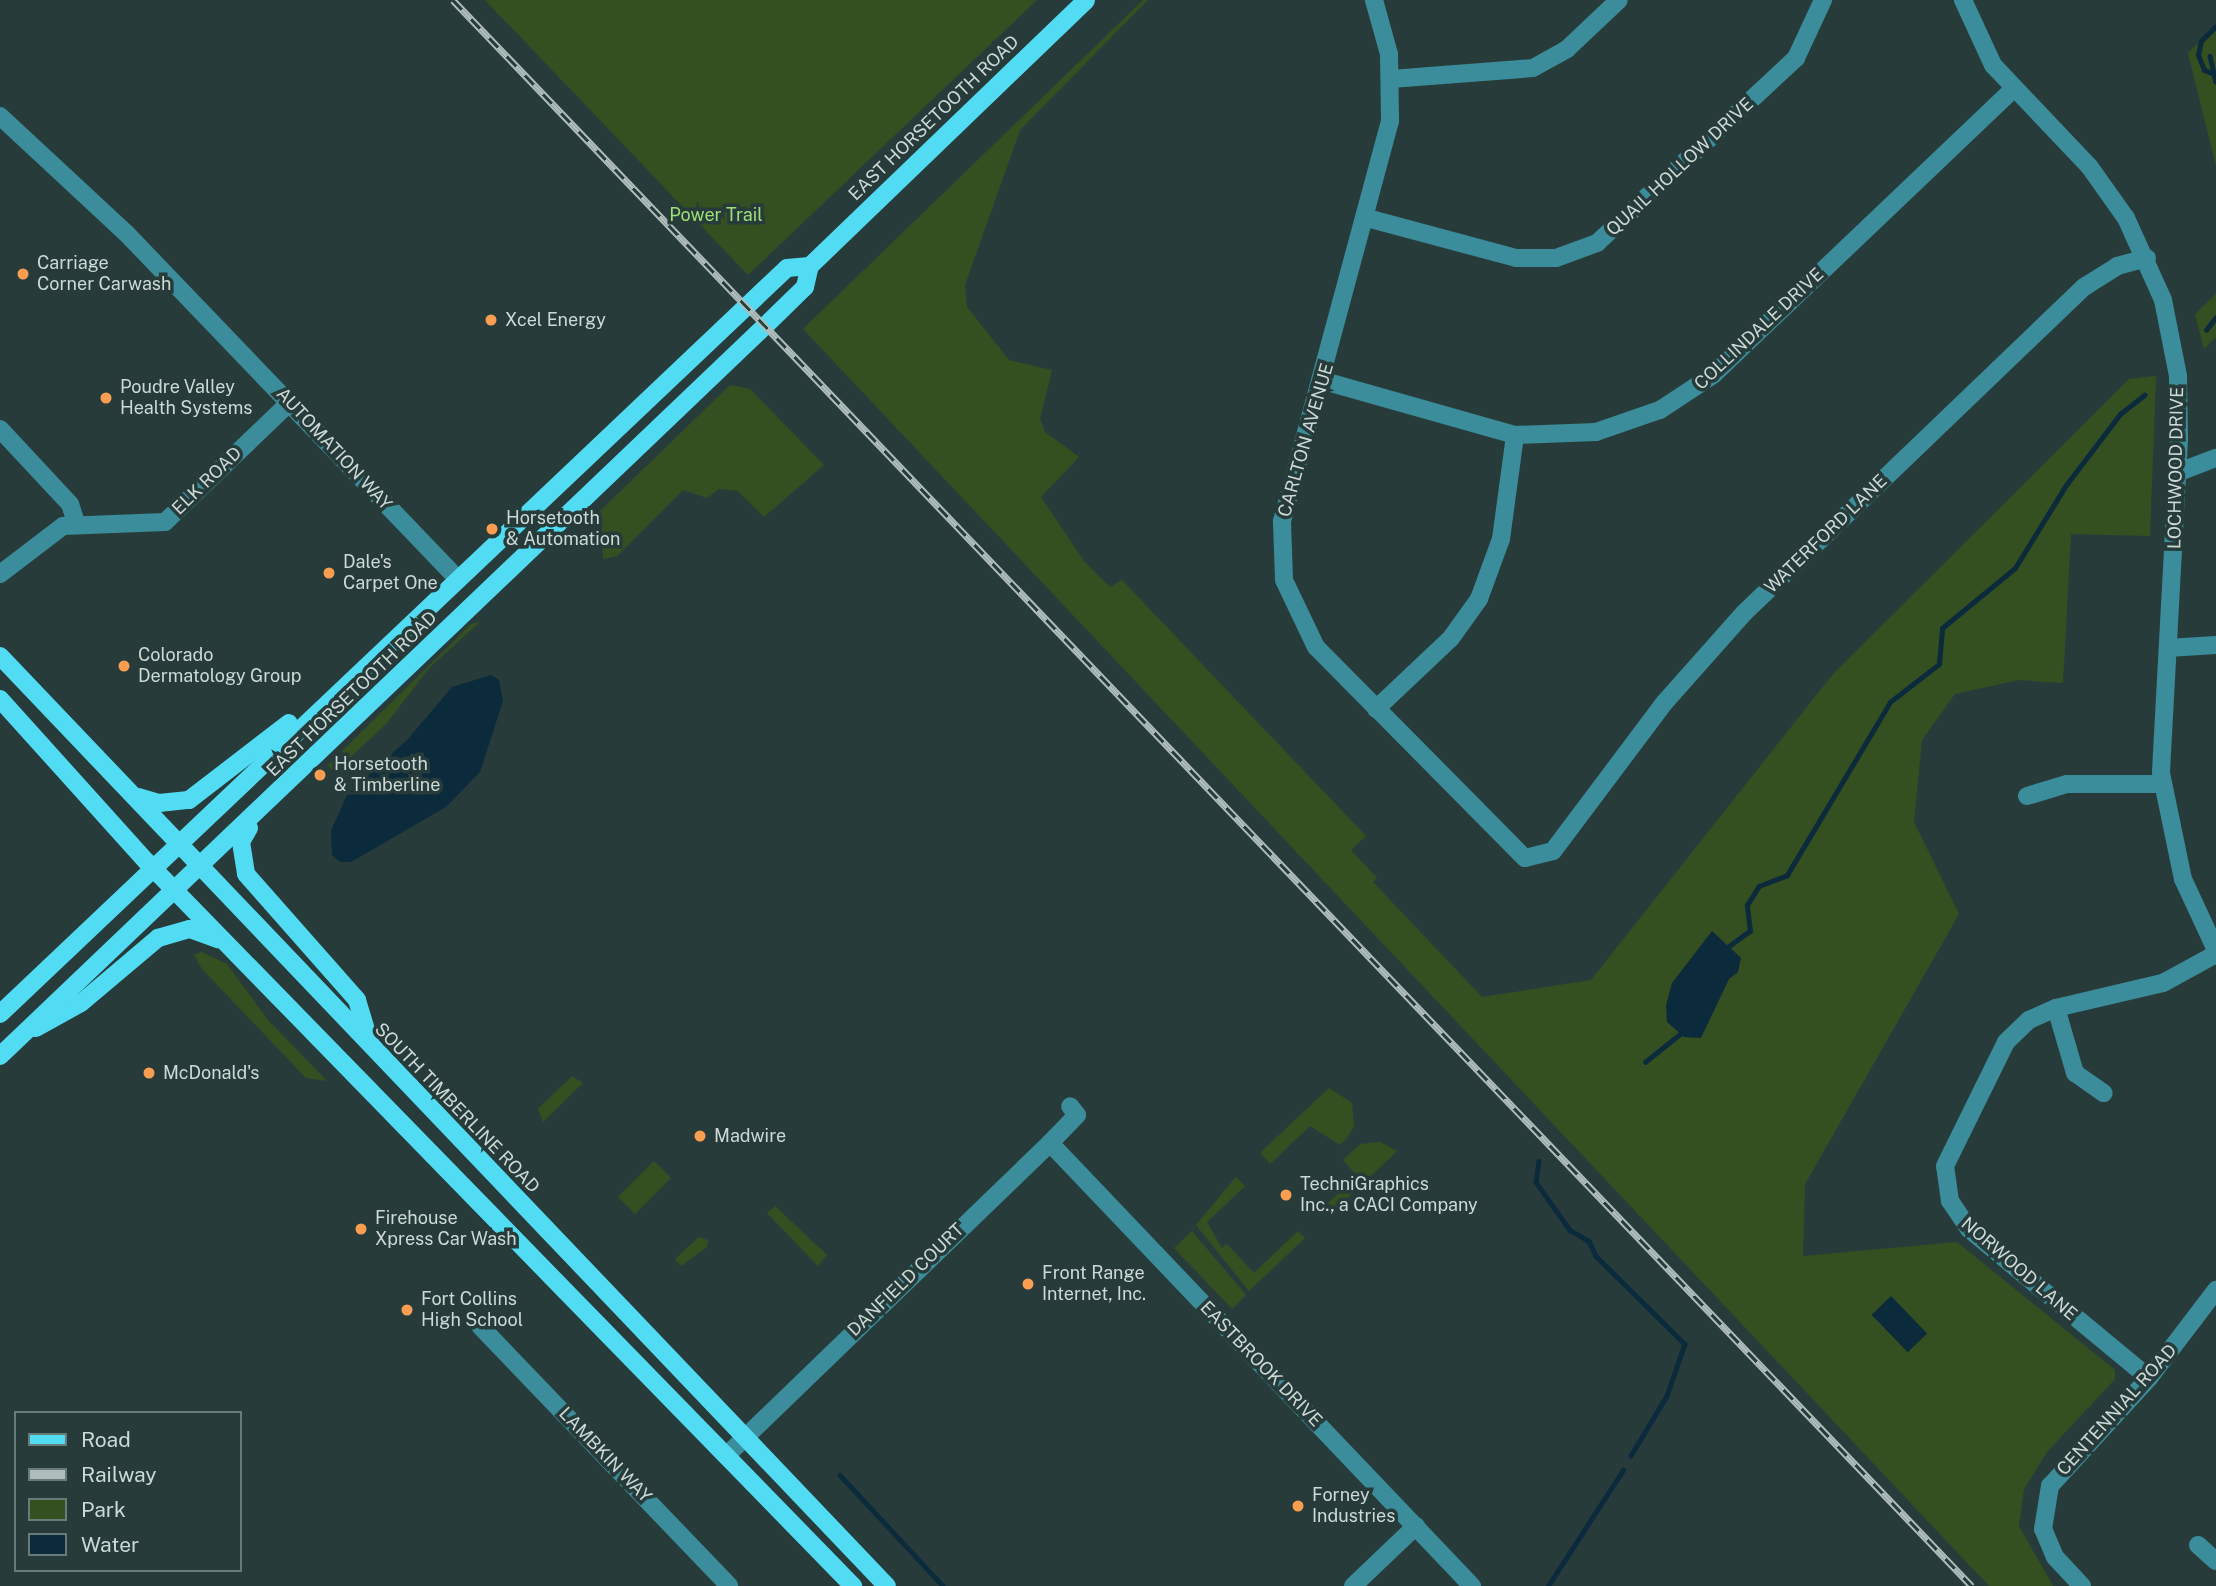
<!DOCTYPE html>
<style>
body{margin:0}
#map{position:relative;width:2216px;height:1586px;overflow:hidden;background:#273c3a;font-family:"Public Sans",sans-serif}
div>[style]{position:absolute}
.green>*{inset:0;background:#345021;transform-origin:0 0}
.water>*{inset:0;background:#0b2a3b;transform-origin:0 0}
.stream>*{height:4.5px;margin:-2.25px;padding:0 2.25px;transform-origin:2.25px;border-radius:2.25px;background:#0b2a3b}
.minor>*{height:18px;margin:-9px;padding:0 9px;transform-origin:9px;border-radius:9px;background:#3c8d9b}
.major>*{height:18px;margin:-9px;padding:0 9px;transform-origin:9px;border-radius:9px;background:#52dcf4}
.rail>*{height:7px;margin-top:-3.5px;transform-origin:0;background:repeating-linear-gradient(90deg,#273c3a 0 13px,#aebdbb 0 26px);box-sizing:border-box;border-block:2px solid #aebdbb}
.dots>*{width:19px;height:19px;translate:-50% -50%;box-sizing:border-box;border:4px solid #273c3a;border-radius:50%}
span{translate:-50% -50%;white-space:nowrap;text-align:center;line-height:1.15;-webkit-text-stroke:7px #273c3a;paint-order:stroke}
.street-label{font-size:18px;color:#ccd9d7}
.park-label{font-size:18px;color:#9fde77}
.poi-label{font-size:18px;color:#ccd9d7}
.left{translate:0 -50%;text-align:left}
.legend{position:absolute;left:14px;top:1411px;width:228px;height:161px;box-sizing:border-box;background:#273c3a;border:2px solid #697b79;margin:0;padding:9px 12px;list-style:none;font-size:21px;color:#ccd9d7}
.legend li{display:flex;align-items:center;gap:14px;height:35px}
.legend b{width:35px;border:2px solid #697b79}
</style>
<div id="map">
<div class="green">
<div style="clip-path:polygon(485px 0,1037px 0,748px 275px)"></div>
<div style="clip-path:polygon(1143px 0,1148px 0,1020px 130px,965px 285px,967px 307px,1009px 360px,1052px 370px,1040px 419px,1045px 432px,1079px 457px,1041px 497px,1084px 561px,1110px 587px,1122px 580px,1366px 836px,1351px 850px,1377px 878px,1373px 882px,1482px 997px,1591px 980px,1833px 674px,2129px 379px,2156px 376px,2150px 536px,2071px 534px,2063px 683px,2019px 680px,1955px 694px,1922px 740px,1914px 822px,1959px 914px,1805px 1184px,1803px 1256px,1957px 1242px,2115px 1370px,2115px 1379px,2047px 1452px,2024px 1489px,2019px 1526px,2053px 1586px,1989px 1586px,803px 329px)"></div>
<div style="clip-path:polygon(2216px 26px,2216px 166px,2188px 53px)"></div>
<div style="clip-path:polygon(2216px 294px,2216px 337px,2204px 349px,2195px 314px)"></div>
<div style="clip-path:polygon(730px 385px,750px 389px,824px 465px,764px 517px,738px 491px,719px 489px,707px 498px,683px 490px,617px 556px,603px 559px,600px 511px)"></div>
<div style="clip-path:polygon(480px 622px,429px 668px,387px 723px,334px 773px,328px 765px,471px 624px)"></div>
<div style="clip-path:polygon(202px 952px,227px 964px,268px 1020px,327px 1081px,306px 1078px,202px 969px,194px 955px)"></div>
<div style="clip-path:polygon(572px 1076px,583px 1083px,543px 1122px,538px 1109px)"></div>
<div style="clip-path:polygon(1329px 1088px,1352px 1103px,1354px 1126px,1347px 1138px,1340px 1145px,1310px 1126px,1270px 1164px,1260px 1153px)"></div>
<div style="clip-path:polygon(1380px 1142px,1397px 1151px,1335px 1210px,1328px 1203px,1357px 1176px,1343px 1160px,1360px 1144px)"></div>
<div style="left:654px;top:1161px;width:24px;height:51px;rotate:45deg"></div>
<div style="clip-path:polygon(1236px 1177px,1245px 1186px,1207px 1222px,1222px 1248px,1227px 1244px,1254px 1273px,1298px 1231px,1305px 1238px,1249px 1291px,1196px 1225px)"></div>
<div style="clip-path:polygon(775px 1206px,827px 1255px,818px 1266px,767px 1213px)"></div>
<div style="clip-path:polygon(1192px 1231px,1246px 1295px,1232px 1309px,1174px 1248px)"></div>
<div style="clip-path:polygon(699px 1237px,708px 1240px,707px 1247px,681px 1266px,675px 1259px)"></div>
</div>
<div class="water">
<div style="clip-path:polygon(491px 675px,499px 680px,503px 701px,480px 772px,446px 807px,351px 862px,340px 862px,332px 855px,331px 831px,347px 795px,408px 739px,452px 687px)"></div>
<div style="clip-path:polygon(1712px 931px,1741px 958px,1738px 972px,1729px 979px,1701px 1038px,1684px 1037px,1667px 1022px,1666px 1005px,1672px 983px)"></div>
<div style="left:1891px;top:1296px;width:52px;height:27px;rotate:46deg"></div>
</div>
<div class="stream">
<div style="left:2210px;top:56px;width:26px;rotate:77deg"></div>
<div style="left:2215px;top:75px;width:12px;rotate:-156deg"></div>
<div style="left:2204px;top:70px;width:16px;rotate:-112deg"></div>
<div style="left:2198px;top:55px;width:14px;rotate:-78deg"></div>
<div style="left:2201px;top:41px;width:21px;rotate:-45deg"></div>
<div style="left:2206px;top:330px;width:16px;rotate:-52deg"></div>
<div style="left:1729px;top:946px;width:26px;rotate:-36deg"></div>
<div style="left:1750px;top:931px;width:26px;rotate:-97deg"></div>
<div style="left:1747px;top:905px;width:22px;rotate:-58deg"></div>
<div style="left:1759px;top:886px;width:30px;rotate:-21deg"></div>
<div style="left:1787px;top:875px;width:201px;rotate:-59.2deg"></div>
<div style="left:1890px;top:702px;width:62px;rotate:-37.8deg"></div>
<div style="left:1939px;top:664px;width:36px;rotate:-85deg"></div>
<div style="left:1942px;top:628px;width:94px;rotate:-39.4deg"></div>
<div style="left:2015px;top:568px;width:97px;rotate:-58.4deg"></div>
<div style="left:2066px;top:485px;width:89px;rotate:-52.7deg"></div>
<div style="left:2120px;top:414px;width:31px;rotate:-38deg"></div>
<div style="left:1645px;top:1062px;width:45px;rotate:-38.7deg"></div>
<div style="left:1539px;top:1161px;width:21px;rotate:98deg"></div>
<div style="left:1536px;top:1182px;width:59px;rotate:54.7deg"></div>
<div style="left:1570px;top:1230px;width:22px;rotate:30deg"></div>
<div style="left:1589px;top:1241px;width:17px;rotate:65deg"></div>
<div style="left:1596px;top:1256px;width:125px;rotate:44.7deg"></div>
<div style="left:1685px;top:1344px;width:55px;rotate:109.1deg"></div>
<div style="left:1667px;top:1396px;width:70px;rotate:121deg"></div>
<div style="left:840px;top:1475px;width:151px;rotate:47.1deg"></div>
<div style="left:1548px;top:1586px;width:138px;rotate:-57.1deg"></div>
</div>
<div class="minor">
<div style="left:1374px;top:0;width:56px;rotate:74.5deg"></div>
<div style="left:1389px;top:54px;width:67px;rotate:89.1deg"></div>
<div style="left:1390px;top:121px;width:415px;rotate:105.1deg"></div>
<div style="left:1282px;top:522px;width:58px;rotate:88deg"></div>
<div style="left:1284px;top:580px;width:74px;rotate:64.5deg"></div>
<div style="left:1316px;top:647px;width:297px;rotate:45.3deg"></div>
<div style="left:1525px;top:858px;width:29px;rotate:-14deg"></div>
<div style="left:1553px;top:851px;width:186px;rotate:-53.1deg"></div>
<div style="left:1665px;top:702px;width:119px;rotate:-48.4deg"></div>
<div style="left:1744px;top:613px;width:471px;rotate:-43.8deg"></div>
<div style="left:2084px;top:287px;width:39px;rotate:-32deg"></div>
<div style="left:2117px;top:266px;width:31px;rotate:-15deg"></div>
<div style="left:1963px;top:0;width:72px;rotate:65.2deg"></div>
<div style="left:1993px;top:65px;width:139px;rotate:46.5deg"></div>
<div style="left:2089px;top:166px;width:64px;rotate:54.6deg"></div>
<div style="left:2126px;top:218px;width:90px;rotate:65.7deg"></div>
<div style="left:2163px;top:300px;width:77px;rotate:78.8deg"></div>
<div style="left:2178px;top:376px;width:63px;rotate:89.1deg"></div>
<div style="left:2179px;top:439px;width:334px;rotate:93.1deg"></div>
<div style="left:2161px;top:773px;width:108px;rotate:78.3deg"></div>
<div style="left:2183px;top:879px;width:78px;rotate:65.1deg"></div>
<div style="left:1391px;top:79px;width:142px;rotate:-4.4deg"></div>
<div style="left:1533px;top:68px;width:39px;rotate:-29deg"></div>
<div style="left:1567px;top:49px;width:71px;rotate:-43.3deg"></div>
<div style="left:0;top:116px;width:172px;rotate:42.9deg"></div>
<div style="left:126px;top:233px;width:478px;rotate:46.2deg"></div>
<div style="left:1367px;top:218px;width:154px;rotate:15deg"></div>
<div style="left:1516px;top:258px;width:40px"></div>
<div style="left:1556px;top:258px;width:44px;rotate:-20.1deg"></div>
<div style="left:1597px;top:243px;width:272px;rotate:-42.9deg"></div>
<div style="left:1796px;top:58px;width:64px;rotate:-65deg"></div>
<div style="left:1324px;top:381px;width:198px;rotate:15.8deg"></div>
<div style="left:1515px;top:435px;width:81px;rotate:-2.1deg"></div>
<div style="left:1596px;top:432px;width:68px;rotate:-19deg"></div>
<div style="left:1660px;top:410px;width:64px;rotate:-33.4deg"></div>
<div style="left:1713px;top:375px;width:414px;rotate:-43.6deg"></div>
<div style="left:0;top:429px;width:103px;rotate:47deg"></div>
<div style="left:70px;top:504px;width:22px;rotate:72deg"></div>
<div style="left:2179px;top:472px;width:40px;rotate:-21deg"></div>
<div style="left:0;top:574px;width:79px;rotate:-37.3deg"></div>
<div style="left:63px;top:526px;width:102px;rotate:-2.2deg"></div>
<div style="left:165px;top:522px;width:173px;rotate:-43.8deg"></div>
<div style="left:2168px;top:648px;width:48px;rotate:-3.6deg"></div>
<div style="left:1376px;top:709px;width:103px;rotate:-43.4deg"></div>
<div style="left:1451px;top:638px;width:48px;rotate:-54.3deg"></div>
<div style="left:1479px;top:599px;width:64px;rotate:-69.9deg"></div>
<div style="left:1501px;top:539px;width:105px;rotate:-82.3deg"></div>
<div style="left:2027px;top:796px;width:42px;rotate:-16.7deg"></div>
<div style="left:2067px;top:784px;width:95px"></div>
<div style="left:2056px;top:1008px;width:68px;rotate:73.7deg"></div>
<div style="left:2075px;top:1073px;width:35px;rotate:35deg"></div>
<div style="left:1050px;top:1143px;width:612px;rotate:46.39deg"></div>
<div style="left:480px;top:1326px;width:360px;rotate:46.2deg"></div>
<div style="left:2149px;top:1378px;width:234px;rotate:-140.4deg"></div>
<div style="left:1969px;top:1229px;width:34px;rotate:-124deg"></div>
<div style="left:1950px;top:1201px;width:35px;rotate:-98deg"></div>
<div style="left:1945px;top:1166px;width:138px;rotate:-63.8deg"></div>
<div style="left:2006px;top:1042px;width:32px;rotate:-44deg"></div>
<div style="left:2029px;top:1020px;width:30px;rotate:-24deg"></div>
<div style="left:2056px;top:1008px;width:110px;rotate:-13.2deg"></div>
<div style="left:2163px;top:983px;width:60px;rotate:-28.7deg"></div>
<div style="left:728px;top:1454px;width:448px;rotate:-44deg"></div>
<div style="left:1050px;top:1143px;width:39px;rotate:-46deg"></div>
<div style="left:1077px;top:1115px;width:11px;rotate:-128deg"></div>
<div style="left:2198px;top:1545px;width:24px;rotate:42deg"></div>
<div style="left:1353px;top:1586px;width:87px;rotate:-43.6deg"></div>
<div style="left:2082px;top:1586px;width:40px;rotate:-133deg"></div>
<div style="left:2055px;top:1557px;width:30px;rotate:-113deg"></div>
<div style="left:2043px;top:1529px;width:44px;rotate:-80.8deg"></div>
<div style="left:2050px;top:1486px;width:147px;rotate:-47.5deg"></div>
<div style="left:2149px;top:1378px;width:111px;rotate:-52.7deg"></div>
</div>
<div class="major">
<div style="left:0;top:656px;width:1285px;rotate:46.36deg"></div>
<div style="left:0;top:699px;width:218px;rotate:48deg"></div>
<div style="left:146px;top:861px;width:1013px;rotate:45.72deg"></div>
<div style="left:138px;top:797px;width:22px;rotate:16deg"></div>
<div style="left:159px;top:803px;width:30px;rotate:-6deg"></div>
<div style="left:189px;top:800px;width:126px;rotate:-37.6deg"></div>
<div style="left:249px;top:828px;width:16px;rotate:120deg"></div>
<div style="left:241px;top:842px;width:32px;rotate:81deg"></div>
<div style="left:246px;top:874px;width:168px;rotate:48.6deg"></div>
<div style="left:357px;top:1000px;width:45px;rotate:73.2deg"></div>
<div style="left:0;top:1014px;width:1084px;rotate:-43.47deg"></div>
<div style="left:787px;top:268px;width:23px;rotate:-5deg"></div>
<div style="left:36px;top:1028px;width:51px;rotate:-29.1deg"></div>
<div style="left:81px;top:1003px;width:101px;rotate:-40.2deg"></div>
<div style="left:158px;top:938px;width:33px;rotate:-16deg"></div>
<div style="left:190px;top:929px;width:30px;rotate:20deg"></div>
<div style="left:0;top:1056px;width:1057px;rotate:-43.66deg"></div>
<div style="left:765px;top:326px;width:56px;rotate:-44.3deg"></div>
<div style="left:805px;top:287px;width:22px;rotate:-77deg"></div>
<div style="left:810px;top:266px;width:383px;rotate:-43.9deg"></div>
</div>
<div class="rail">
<div style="left:453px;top:0;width:2196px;rotate:46.24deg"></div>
</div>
<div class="dots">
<div style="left:23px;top:274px;background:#fb9e52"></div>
<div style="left:491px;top:320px;background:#fb9e52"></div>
<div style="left:106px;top:398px;background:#fb9e52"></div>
<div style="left:492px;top:529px;background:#fb9e52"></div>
<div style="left:329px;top:573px;background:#fb9e52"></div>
<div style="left:124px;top:666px;background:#fb9e52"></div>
<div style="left:320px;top:775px;background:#fb9e52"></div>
<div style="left:149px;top:1073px;background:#fb9e52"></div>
<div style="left:700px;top:1136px;background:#fb9e52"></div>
<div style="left:1286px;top:1195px;background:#fb9e52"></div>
<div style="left:361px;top:1229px;background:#fb9e52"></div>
<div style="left:1028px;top:1284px;background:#fb9e52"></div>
<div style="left:407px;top:1310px;background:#fb9e52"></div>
<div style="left:1298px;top:1506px;background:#fb9e52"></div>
</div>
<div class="street-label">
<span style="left:934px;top:118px;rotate:-44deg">EAST HORSETOOTH ROAD</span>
<span style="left:1680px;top:167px;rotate:-43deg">QUAIL HOLLOW DRIVE</span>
<span style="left:1759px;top:329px;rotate:-43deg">COLLINDALE DRIVE</span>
<span style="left:1306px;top:440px;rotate:-74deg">CARLTON AVENUE</span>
<span style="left:334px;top:449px;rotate:47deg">AUTOMATION WAY</span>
<span style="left:2176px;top:468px;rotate:-89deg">LOCHWOOD DRIVE</span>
<span style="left:207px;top:481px;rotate:-44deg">ELK ROAD</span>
<span style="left:1826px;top:534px;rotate:-44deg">WATERFORD LANE</span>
<span style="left:352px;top:694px;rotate:-44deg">EAST HORSETOOTH ROAD</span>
<span style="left:457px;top:1108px;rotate:46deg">SOUTH TIMBERLINE ROAD</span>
<span style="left:2019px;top:1269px;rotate:41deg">NORWOOD LANE</span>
<span style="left:906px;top:1280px;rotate:-44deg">DANFIELD COURT</span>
<span style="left:1261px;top:1364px;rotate:46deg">EASTBROOK DRIVE</span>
<span style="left:2117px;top:1410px;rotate:-48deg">CENTENNIAL ROAD</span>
<span style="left:605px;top:1455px;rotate:46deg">LAMBKIN WAY</span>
</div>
<div class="park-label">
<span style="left:716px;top:215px">Power Trail</span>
</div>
<div class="poi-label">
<span class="left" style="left:37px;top:274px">Carriage<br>Corner Carwash</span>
<span class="left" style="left:505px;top:320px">Xcel Energy</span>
<span class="left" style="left:120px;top:398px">Poudre Valley<br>Health Systems</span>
<span class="left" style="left:506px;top:529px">Horsetooth<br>&amp; Automation</span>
<span class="left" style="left:343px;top:573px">Dale's<br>Carpet One</span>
<span class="left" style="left:138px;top:666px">Colorado<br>Dermatology Group</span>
<span class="left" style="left:334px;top:775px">Horsetooth<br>&amp; Timberline</span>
<span class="left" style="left:163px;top:1073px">McDonald's</span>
<span class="left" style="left:714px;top:1136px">Madwire</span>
<span class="left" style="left:1300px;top:1195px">TechniGraphics<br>Inc., a CACI Company</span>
<span class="left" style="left:375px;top:1229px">Firehouse<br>Xpress Car Wash</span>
<span class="left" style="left:1042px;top:1284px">Front Range<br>Internet, Inc.</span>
<span class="left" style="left:421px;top:1310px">Fort Collins<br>High School</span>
<span class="left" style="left:1312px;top:1506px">Forney<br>Industries</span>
</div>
<ul class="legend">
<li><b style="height:9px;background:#52dcf4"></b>Road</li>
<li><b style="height:9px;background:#aebdbb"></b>Railway</li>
<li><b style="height:19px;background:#345021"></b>Park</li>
<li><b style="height:19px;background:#0b2a3b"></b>Water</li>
</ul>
</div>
